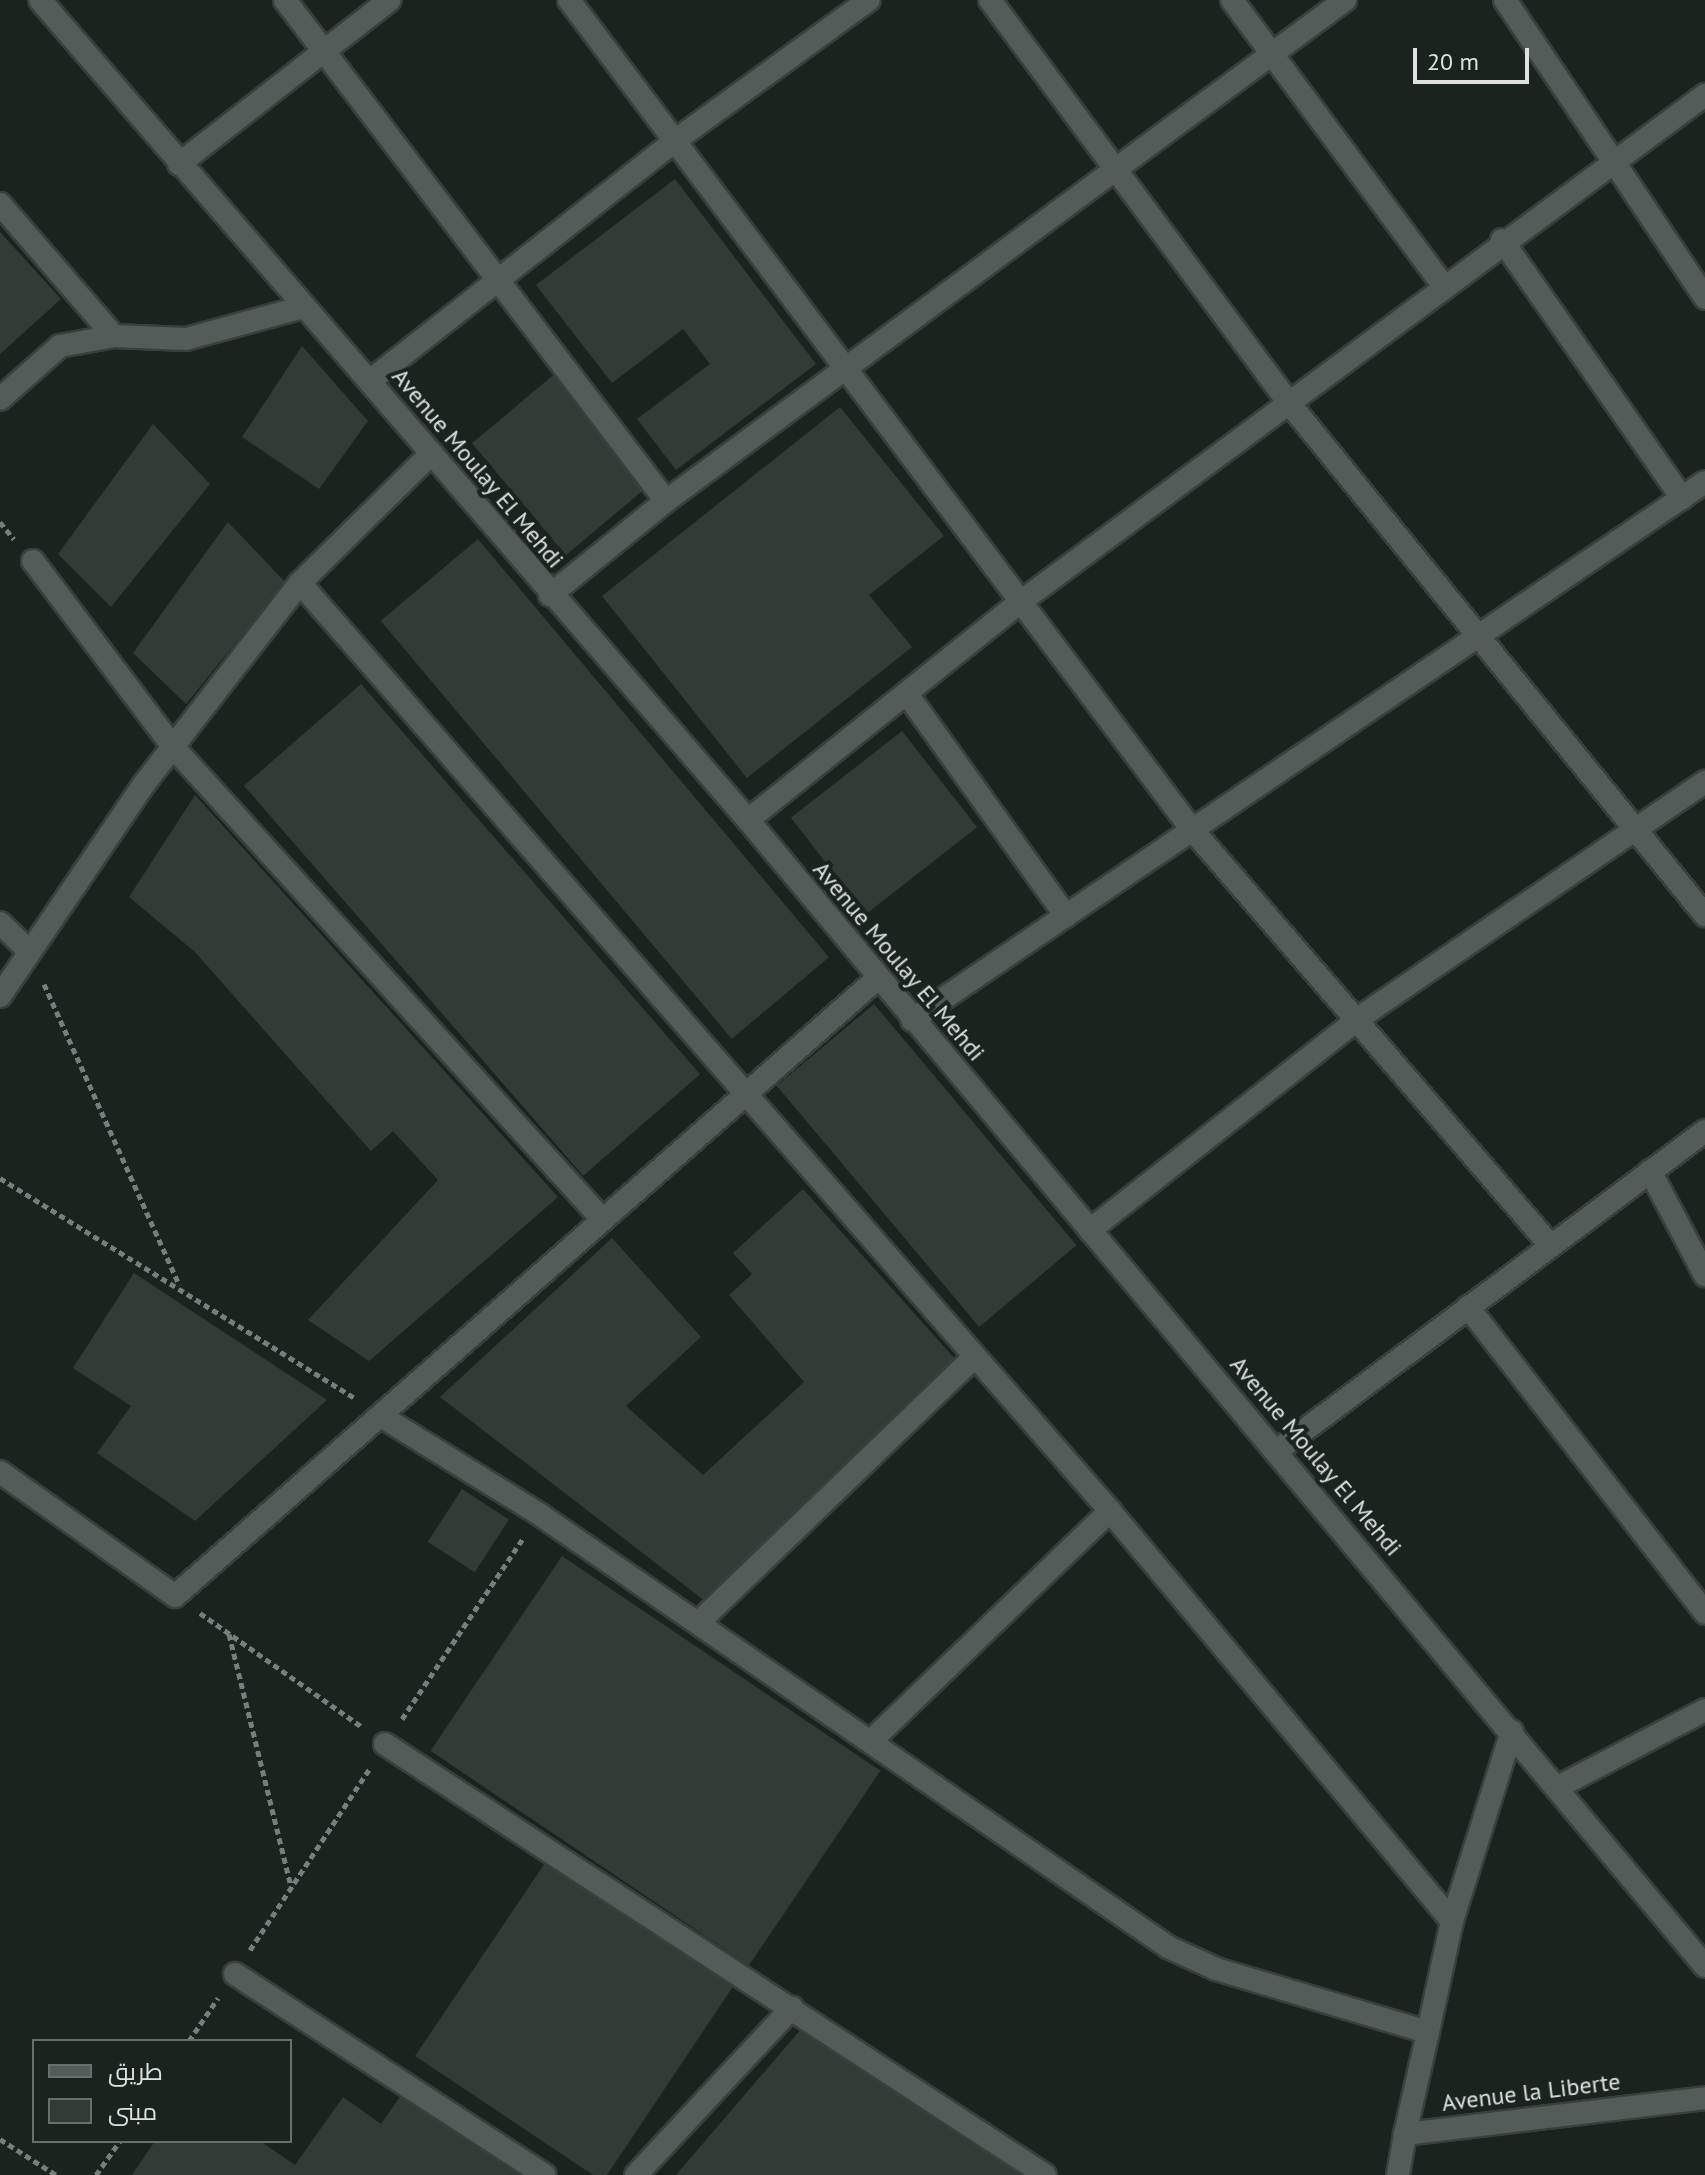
<!DOCTYPE html>
<meta charset="utf-8">
<style>
body{margin:0}
#map{position:relative;width:1705px;height:2175px;overflow:hidden;background:#1b231f;font-family:"PT Sans",Cairo,sans-serif}
div>[style]{position:absolute}
.building>*{inset:0;background:#333b37;transform-origin:0 0}
.path>*{height:5px;margin-top:-2.5px;transform-origin:0;background:repeating-linear-gradient(90deg,#787e7b 0 6px,transparent 0 10px)}
.roads{filter:drop-shadow(2px 0 #3a3f3d) drop-shadow(-2px 0 #3a3f3d) drop-shadow(0 2px #3a3f3d) drop-shadow(0 -2px #3a3f3d)}
.service>*{height:22px;margin:-11px;padding:0 11px;transform-origin:11px;border-radius:11px;background:#535c58}
.minor>*{height:22px;margin:-11px;padding:0 11px;transform-origin:11px;border-radius:11px;background:#535c58}
span{translate:-50% -50%;white-space:nowrap;text-align:center;line-height:1.15;-webkit-text-stroke:8px #1b231f;paint-order:stroke}
.street-label{font-size:24px;color:#dde2e0}
.legend{position:absolute;left:32px;top:2039px;width:260px;height:104px;box-sizing:border-box;background:#1b231f;border:2px solid #696f6c;margin:0;padding:10px 14px;list-style:none;font-size:24px;color:#dde2e0}
.legend li{display:flex;align-items:center;gap:16px;height:40px}
.legend b{width:40px;border:2px solid #696f6c}
.scale{position:absolute;left:1413px;top:48px;width:116px;height:36px;box-sizing:border-box;border:4px solid #dde2e0;border-top:0;padding-left:10px;font-size:24px;line-height:28px;white-space:nowrap;color:#dde2e0;-webkit-text-stroke:6px #1b231f;paint-order:stroke}
</style>
<div id="map">
<div class="building">
<div style="clip-path:polygon(675px 179px,816px 364px,676px 470px,637px 419px,710px 364px,683px 329px,612px 383px,536px 285px)"></div>
<div style="clip-path:polygon(0 232px,61px 299px,0 354px)"></div>
<div style="clip-path:polygon(302px 346px,368px 421px,319px 489px,242px 437px)"></div>
<div style="left:557px;top:372px;width:146px;height:111px;rotate:50deg"></div>
<div style="clip-path:polygon(840px 407px,944px 536px,869px 595px,912px 647px,747px 778px,602px 596px)"></div>
<div style="clip-path:polygon(153px 424px,210px 484px,111px 607px,58px 554px)"></div>
<div style="clip-path:polygon(228px 522px,285px 582px,186px 704px,133px 653px)"></div>
<div style="left:478px;top:539px;width:546px;height:127px;rotate:50deg"></div>
<div style="left:361px;top:684px;width:517px;height:155px;rotate:49deg"></div>
<div style="left:902px;top:731px;width:122px;height:141px;rotate:52deg"></div>
<div style="clip-path:polygon(195px 795px,558px 1197px,369px 1361px,308px 1320px,438px 1180px,393px 1131px,371px 1151px,195px 952px,129px 897px)"></div>
<div style="left:874px;top:1004px;width:315px;height:127px;rotate:50deg"></div>
<div style="clip-path:polygon(803px 1189px,955px 1359px,705px 1601px,440px 1397px,612px 1238px,701px 1337px,626px 1406px,703px 1475px,804px 1382px,729px 1295px,752px 1274px,733px 1253px)"></div>
<div style="clip-path:polygon(134px 1273px,327px 1400px,195px 1521px,97px 1453px,131px 1406px,73px 1368px)"></div>
<div style="left:462px;top:1489px;width:56px;height:63px;rotate:33deg"></div>
<div style="left:562px;top:1556px;width:384px;height:235px;rotate:34deg"></div>
<div style="clip-path:polygon(549px 1857px,736px 1982px,607px 2175px,593px 2175px,415px 2056px)"></div>
<div style="clip-path:polygon(802px 2028px,1032px 2175px,676px 2175px)"></div>
<div style="clip-path:polygon(404px 2091px,525px 2175px,132px 2175px,155px 2141px,260px 2141px,295px 2165px,343px 2097px,381px 2124px)"></div>
</div>
<div class="path">
<div style="left:0;top:522px;width:22px;rotate:51deg"></div>
<div style="left:44px;top:984px;width:330px;rotate:65.8deg"></div>
<div style="left:0;top:1178px;width:419px;rotate:31.8deg"></div>
<div style="left:200px;top:1613px;width:198px;rotate:35.1deg"></div>
<div style="left:229px;top:1634px;width:260px;rotate:76.2deg"></div>
<div style="left:402px;top:1719px;width:218px;rotate:-56.2deg"></div>
<div style="left:250px;top:1950px;width:218px;rotate:-56.6deg"></div>
<div style="left:189px;top:2041px;width:52px;rotate:-56deg"></div>
<div style="left:0;top:2139px;width:67px;rotate:32.7deg"></div>
<div style="left:96px;top:2175px;width:42px;rotate:-54.8deg"></div>
</div>
<div class="roads">
<div class="service">
<div style="left:1502px;top:240px;width:315px;rotate:55.1deg"></div>
<div style="left:1650px;top:1171px;width:118px;rotate:62.1deg"></div>
<div style="left:1468px;top:1307px;width:387px;rotate:52.2deg"></div>
<div style="left:699px;top:1622px;width:382px;rotate:-43.9deg"></div>
<div style="left:871px;top:1741px;width:332px;rotate:-43.9deg"></div>
</div>
<div class="minor">
<div style="left:40px;top:0;width:1083px;rotate:49.19deg"></div>
<div style="left:748px;top:820px;width:1493px;rotate:50.14deg"></div>
<div style="left:285px;top:0;width:629px;rotate:52.75deg"></div>
<div style="left:569px;top:0;width:1034px;rotate:53.1deg"></div>
<div style="left:1190px;top:827px;width:552px;rotate:49.26deg"></div>
<div style="left:990px;top:0;width:502px;rotate:53.43deg"></div>
<div style="left:1289px;top:403px;width:660px;rotate:50.91deg"></div>
<div style="left:1232px;top:0;width:353px;rotate:53.5deg"></div>
<div style="left:1505px;top:0;width:359px;rotate:56.1deg"></div>
<div style="left:179px;top:164px;width:267px;rotate:-37.9deg"></div>
<div style="left:0;top:204px;width:174px;rotate:49.2deg"></div>
<div style="left:371px;top:380px;width:383px;rotate:-38.2deg"></div>
<div style="left:672px;top:143px;width:243px;rotate:-36deg"></div>
<div style="left:0;top:399px;width:80px;rotate:-41.5deg"></div>
<div style="left:60px;top:346px;width:55px;rotate:-10.5deg"></div>
<div style="left:114px;top:336px;width:72px;rotate:2.4deg"></div>
<div style="left:186px;top:339px;width:121px;rotate:-15.3deg"></div>
<div style="left:33px;top:561px;width:234px;rotate:53deg"></div>
<div style="left:174px;top:748px;width:636px;rotate:47.74deg"></div>
<div style="left:300px;top:583px;width:1232px;rotate:48.88deg"></div>
<div style="left:1110px;top:1511px;width:534px;rotate:50.17deg"></div>
<div style="left:1452px;top:1921px;width:114px;rotate:102.2deg"></div>
<div style="left:550px;top:595px;width:149px;rotate:-39deg"></div>
<div style="left:666px;top:501px;width:844px;rotate:-36.42deg"></div>
<div style="left:907px;top:694px;width:273px;rotate:54.4deg"></div>
<div style="left:748px;top:820px;width:347px;rotate:-38.7deg"></div>
<div style="left:1019px;top:603px;width:854px;rotate:-36.52deg"></div>
<div style="left:0;top:923px;width:40px;rotate:44deg"></div>
<div style="left:0;top:996px;width:256px;rotate:-55.8deg"></div>
<div style="left:144px;top:784px;width:254px;rotate:-52.2deg"></div>
<div style="left:300px;top:583px;width:185px;rotate:-44.6deg"></div>
<div style="left:912px;top:1020px;width:958px;rotate:-34.15deg"></div>
<div style="left:1090px;top:1230px;width:342px;rotate:-38.2deg"></div>
<div style="left:1359px;top:1018px;width:419px;rotate:-34.3deg"></div>
<div style="left:381px;top:1416px;width:186px;rotate:31.8deg"></div>
<div style="left:539px;top:1514px;width:764px;rotate:34.54deg"></div>
<div style="left:1168px;top:1947px;width:53px;rotate:24.6deg"></div>
<div style="left:1216px;top:1969px;width:221px;rotate:16.6deg"></div>
<div style="left:1428px;top:2032px;width:105px;rotate:102.7deg"></div>
<div style="left:1278px;top:1450px;width:533px;rotate:-36.76deg"></div>
<div style="left:0;top:1472px;width:214px;rotate:35.3deg"></div>
<div style="left:175px;top:1596px;width:936px;rotate:-41.32deg"></div>
<div style="left:385px;top:1744px;width:788px;rotate:33.15deg"></div>
<div style="left:1558px;top:1787px;width:166px;rotate:-27.6deg"></div>
<div style="left:1452px;top:1921px;width:199px;rotate:-72.5deg"></div>
<div style="left:235px;top:1974px;width:369px;rotate:33deg"></div>
<div style="left:636px;top:2175px;width:229px;rotate:-47deg"></div>
<div style="left:1398px;top:2175px;width:42px;rotate:-80.3deg"></div>
<div style="left:1405px;top:2134px;width:302px;rotate:-6.8deg"></div>
</div>
</div>
<div class="street-label">
<span style="left:478px;top:468px;rotate:50deg">Avenue Moulay El Mehdi</span>
<span style="left:899px;top:961px;rotate:50deg">Avenue Moulay El Mehdi</span>
<span style="left:1316px;top:1456px;rotate:50deg">Avenue Moulay El Mehdi</span>
<span style="left:1531px;top:2092px;rotate:-7deg">Avenue la Liberte</span>
</div>
<ul class="legend">
<li><b style="height:10px;background:#535c58"></b>طريق</li>
<li><b style="height:22px;background:#333b37"></b>مبنى</li>
</ul>
<div class="scale">20 m</div>
</div>
